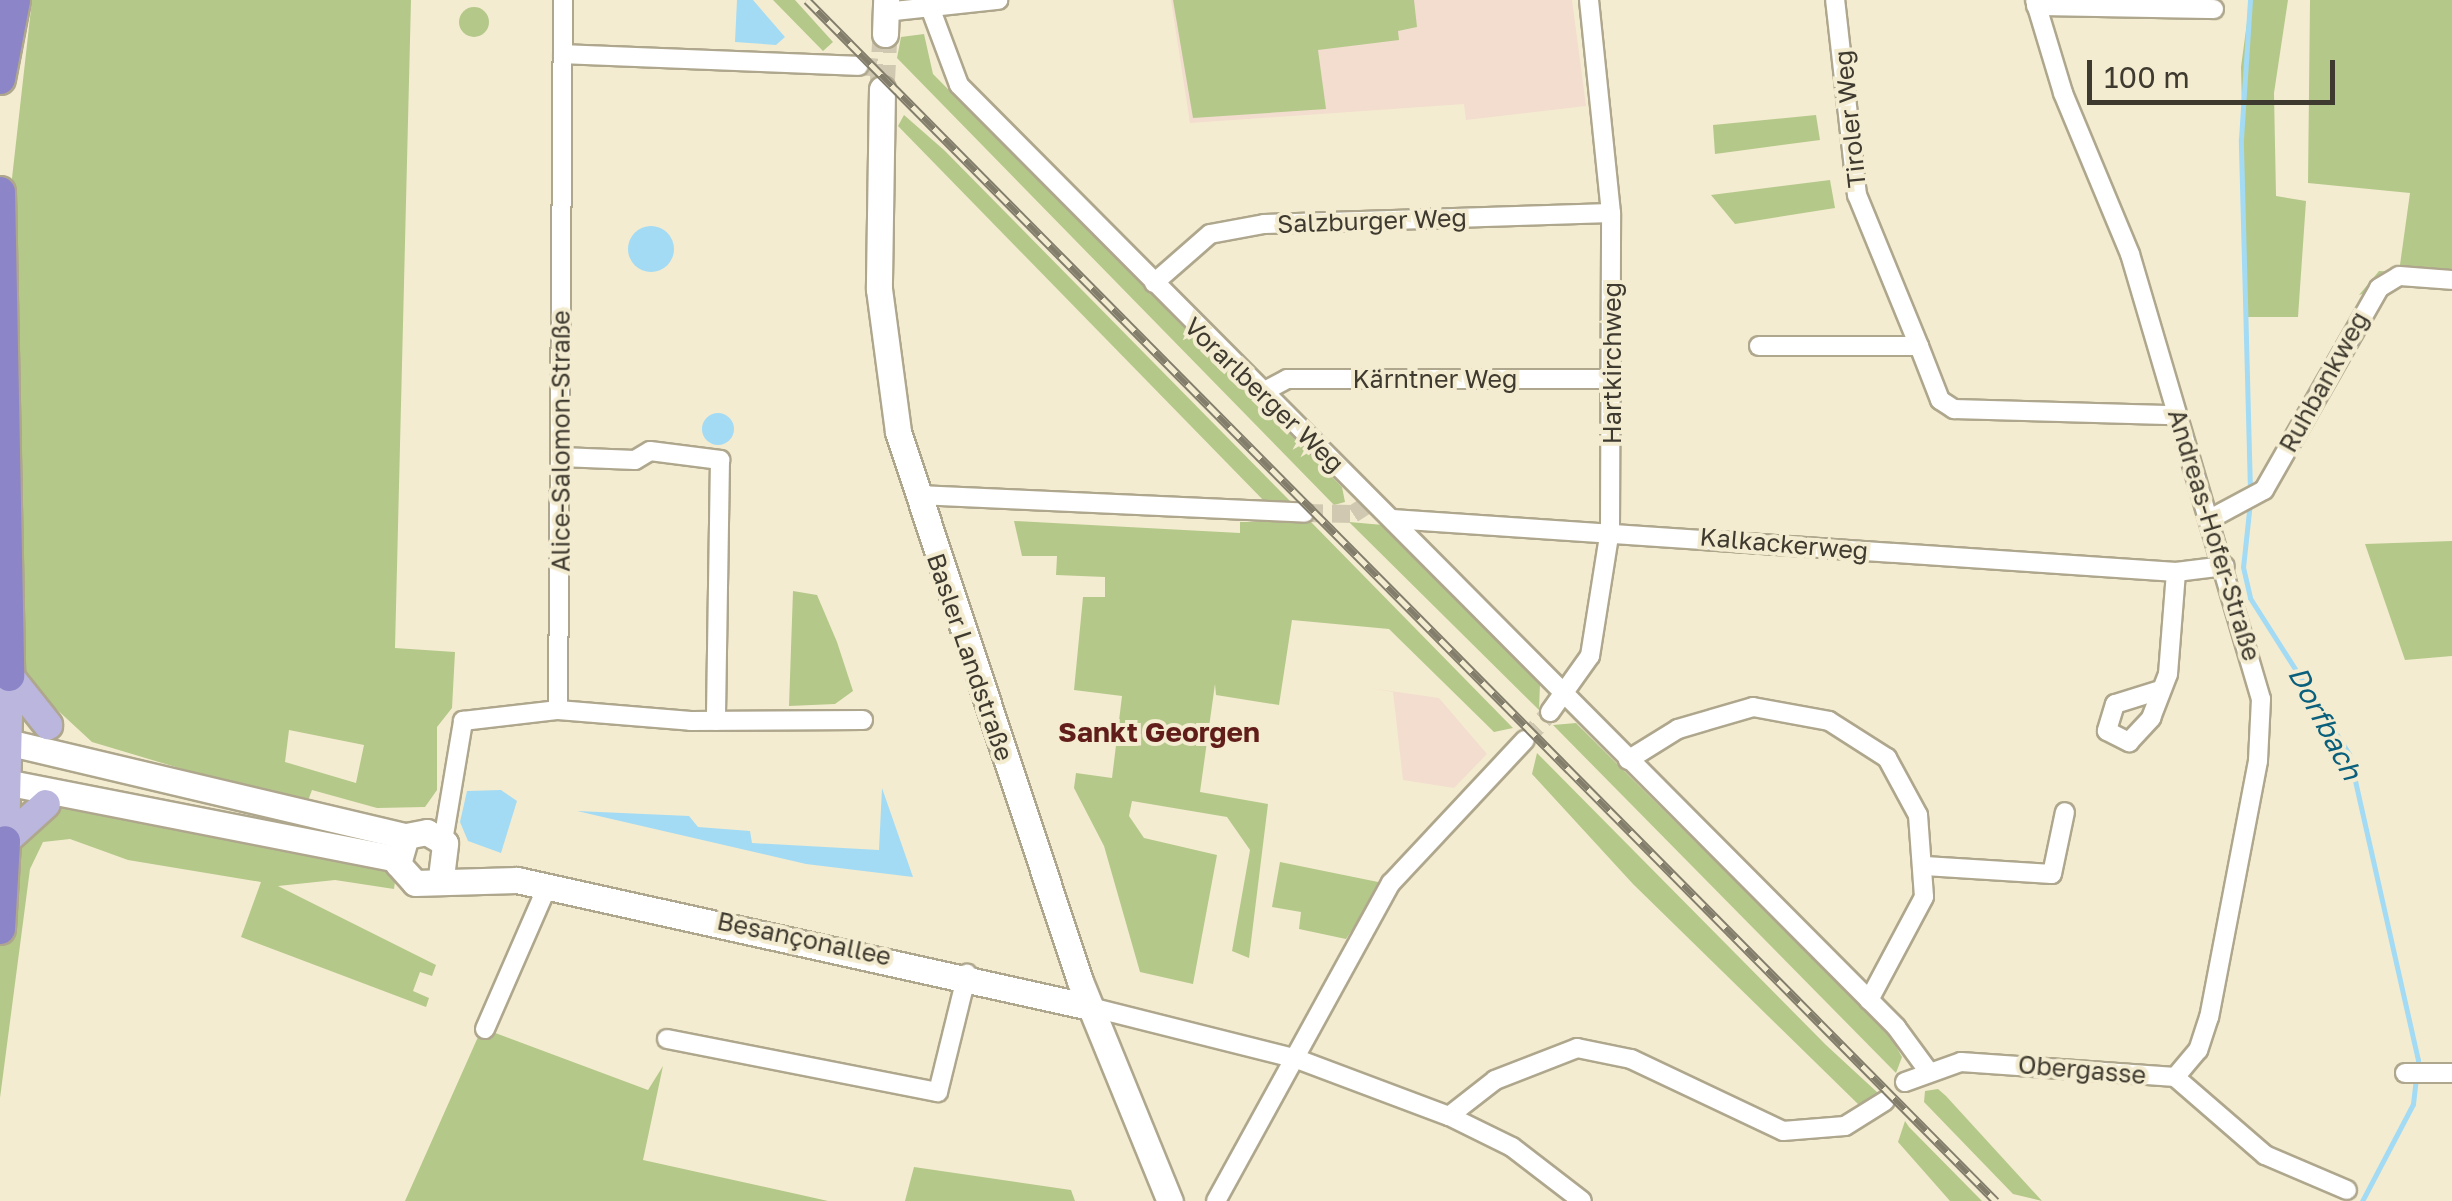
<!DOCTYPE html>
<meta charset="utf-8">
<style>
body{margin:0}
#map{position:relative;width:2452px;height:1201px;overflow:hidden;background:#f4ecd0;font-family:"Golos Text",sans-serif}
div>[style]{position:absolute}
.education>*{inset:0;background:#f2ddcf}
.green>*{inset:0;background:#b4c88a}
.round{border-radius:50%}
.water>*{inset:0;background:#a3dbf4}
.stream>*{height:5px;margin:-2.5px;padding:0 2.5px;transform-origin:2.5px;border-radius:2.5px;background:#a3dbf4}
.street-tunnel>*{height:18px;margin-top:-9px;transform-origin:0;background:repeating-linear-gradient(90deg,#d0c8b0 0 18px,transparent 0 27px)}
.secondary-tunnel>*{height:25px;margin-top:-12.5px;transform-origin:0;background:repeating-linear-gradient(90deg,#d0c8b0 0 25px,transparent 0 37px)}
.roads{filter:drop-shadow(2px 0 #afa78d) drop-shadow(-2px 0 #afa78d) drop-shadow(0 2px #afa78d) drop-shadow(0 -2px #afa78d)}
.street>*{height:18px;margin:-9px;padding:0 9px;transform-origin:9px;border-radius:9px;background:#fff}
.secondary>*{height:25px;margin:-12.5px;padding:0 12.5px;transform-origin:12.5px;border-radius:12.5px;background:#fff}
.primary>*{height:28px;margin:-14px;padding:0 14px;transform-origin:14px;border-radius:14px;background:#bab6de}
.highway>*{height:30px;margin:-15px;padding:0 15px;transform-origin:15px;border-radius:15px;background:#8c85c8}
.rail>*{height:9px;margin-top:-4.5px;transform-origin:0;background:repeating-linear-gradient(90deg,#f4ecd0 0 15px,#837e6c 0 30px);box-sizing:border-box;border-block:2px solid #837e6c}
span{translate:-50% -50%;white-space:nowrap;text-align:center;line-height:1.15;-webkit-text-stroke:8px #f4ecd0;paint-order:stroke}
.street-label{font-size:25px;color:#3e3a2f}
.water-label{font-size:28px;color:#0a607c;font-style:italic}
.neighbourhood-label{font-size:28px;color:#611d1a;font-weight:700}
.scale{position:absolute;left:2087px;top:60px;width:248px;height:45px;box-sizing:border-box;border:5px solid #3e3a2f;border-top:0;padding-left:12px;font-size:30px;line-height:35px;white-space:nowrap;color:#3e3a2f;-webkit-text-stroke:8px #f4ecd0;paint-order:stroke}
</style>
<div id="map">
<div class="education">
<div style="clip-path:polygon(1171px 0,1572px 0,1586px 106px,1466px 120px,1464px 104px,1190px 123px)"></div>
<div style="clip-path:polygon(1370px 688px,1439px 698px,1487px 754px,1454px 788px,1403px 780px,1393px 692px)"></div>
</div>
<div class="green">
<div style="clip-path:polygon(evenodd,32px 0,411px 0,395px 648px,455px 652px,452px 708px,437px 727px,437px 790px,425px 807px,377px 808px,312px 790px,306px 806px,92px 742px,26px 681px,16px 649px,11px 187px,32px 0,289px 730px,364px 745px,356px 783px,285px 762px,289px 730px)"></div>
<div style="clip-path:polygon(773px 0,795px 0,833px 42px,823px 51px)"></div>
<div style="clip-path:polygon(1173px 0,1414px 0,1417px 27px,1398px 31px,1399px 40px,1318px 50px,1326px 109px,1193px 118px)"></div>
<div style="clip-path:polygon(2250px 0,2288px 0,2274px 93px,2276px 196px,2306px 201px,2298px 317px,2247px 317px,2241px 67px)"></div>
<div style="clip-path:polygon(2310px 0,2452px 0,2452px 285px,2393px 284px,2359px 295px,2379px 271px,2399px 272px,2410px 193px,2308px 183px)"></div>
<div class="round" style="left:459px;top:7px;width:30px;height:30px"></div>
<div style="clip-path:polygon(924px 34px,933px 74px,1342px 487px,1345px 502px,1334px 505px,897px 58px,901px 37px)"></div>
<div style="clip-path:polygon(904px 115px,944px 150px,1294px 505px,1267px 504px,898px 126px)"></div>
<div style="clip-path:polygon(1816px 115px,1820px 140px,1715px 154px,1713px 125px)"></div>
<div style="clip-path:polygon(1830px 180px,1835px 208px,1735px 224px,1711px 195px)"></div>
<div style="clip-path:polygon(1014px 521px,1240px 533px,1240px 522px,1311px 522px,1513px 728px,1494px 732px,1389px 629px,1292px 620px,1279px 705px,1216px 695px,1215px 684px,1200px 792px,1268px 804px,1249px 958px,1232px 951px,1250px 850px,1227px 817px,1132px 801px,1129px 816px,1144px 838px,1217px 855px,1193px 984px,1140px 972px,1104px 846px,1074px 788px,1076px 773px,1112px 778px,1122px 696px,1074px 690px,1083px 597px,1105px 597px,1105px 577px,1056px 575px,1057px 556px,1022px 556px)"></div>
<div style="clip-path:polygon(1349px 522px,1383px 525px,1540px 684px,1539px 710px)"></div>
<div style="clip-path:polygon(2452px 541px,2452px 656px,2405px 660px,2365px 544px)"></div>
<div style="clip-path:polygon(793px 591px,817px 595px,837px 642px,853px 691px,835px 704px,789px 706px)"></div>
<div style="clip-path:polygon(1576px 723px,1889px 1034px,1902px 1057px,1896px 1073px,1553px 725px)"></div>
<div style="clip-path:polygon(1537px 753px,1826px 1045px,1878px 1093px,1859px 1105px,1633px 884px,1532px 774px)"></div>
<div style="clip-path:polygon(66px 806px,370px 859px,396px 874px,394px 889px,335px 880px,278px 886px,436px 965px,432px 976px,420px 972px,413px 991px,429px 998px,426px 1007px,241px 937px,261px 882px,128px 860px,70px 839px,43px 842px,30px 869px,0 1098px,0 808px,45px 815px)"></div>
<div style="clip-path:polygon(1280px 862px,1383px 883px,1346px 939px,1299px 929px,1301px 912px,1272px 907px)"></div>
<div style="clip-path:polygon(482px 1028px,648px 1090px,663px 1066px,643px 1160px,828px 1201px,405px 1201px)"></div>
<div style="clip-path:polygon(1938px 1089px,1946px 1096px,2042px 1201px,2013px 1194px,1924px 1102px,1925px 1091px)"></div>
<div style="clip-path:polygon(1905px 1121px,1909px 1127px,1982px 1201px,1950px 1201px,1898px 1142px)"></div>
<div style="clip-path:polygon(914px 1167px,1071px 1190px,1075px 1201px,905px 1201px)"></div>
</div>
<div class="water">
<div style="clip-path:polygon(737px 0,753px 0,785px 37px,776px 45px,735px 42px)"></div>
<div class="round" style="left:628px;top:226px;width:46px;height:46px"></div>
<div class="round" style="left:702px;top:413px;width:32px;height:32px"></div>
<div style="clip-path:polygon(882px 788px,913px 877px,806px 864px,577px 811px,689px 816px,698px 827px,750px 831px,752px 843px,879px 850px)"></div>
<div style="clip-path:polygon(501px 790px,517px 801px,501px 853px,468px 841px,460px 822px,467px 791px)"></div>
</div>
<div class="stream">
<div style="left:2250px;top:491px;width:352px;rotate:-91.5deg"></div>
<div style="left:2241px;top:139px;width:139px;rotate:-86.3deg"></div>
<div style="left:2250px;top:502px;width:65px;rotate:96.1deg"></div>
<div style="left:2243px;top:567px;width:32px;rotate:77deg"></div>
<div style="left:2250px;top:598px;width:185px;rotate:57.6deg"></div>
<div style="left:2349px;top:754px;width:314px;rotate:77.3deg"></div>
<div style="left:2418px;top:1060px;width:44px;rotate:96.5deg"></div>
<div style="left:2413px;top:1104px;width:110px;rotate:117.7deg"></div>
</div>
<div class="street-tunnel">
<div style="left:859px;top:66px;width:24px;rotate:5deg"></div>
<div style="left:1305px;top:513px;width:48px;rotate:1.2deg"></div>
<div style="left:1353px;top:514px;width:24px;rotate:-33deg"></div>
<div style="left:1525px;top:740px;width:38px;rotate:-48deg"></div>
</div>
<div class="secondary-tunnel">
<div style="left:882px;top:89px;width:55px;rotate:-86.9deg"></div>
</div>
<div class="roads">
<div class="street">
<div style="left:2035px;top:0;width:97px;rotate:73.2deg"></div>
<div style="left:2063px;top:93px;width:174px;rotate:67.4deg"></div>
<div style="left:2130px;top:254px;width:464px;rotate:73.6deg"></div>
<div style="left:2261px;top:699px;width:62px;rotate:92.8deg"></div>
<div style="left:2258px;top:761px;width:261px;rotate:100.8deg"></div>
<div style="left:2209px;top:1017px;width:35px;rotate:108deg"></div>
<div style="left:2198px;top:1050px;width:35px;rotate:130deg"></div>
<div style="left:2036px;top:6px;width:178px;rotate:1deg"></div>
<div style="left:931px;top:10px;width:80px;rotate:69.5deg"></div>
<div style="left:959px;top:85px;width:1329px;rotate:45.15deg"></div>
<div style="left:1896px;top:1027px;width:51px;rotate:53.8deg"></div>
<div style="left:885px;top:12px;width:114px;rotate:-6.1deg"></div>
<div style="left:563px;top:54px;width:296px;rotate:2.3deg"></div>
<div style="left:1154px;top:283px;width:74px;rotate:-41.2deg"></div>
<div style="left:1210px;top:234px;width:55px;rotate:-10.5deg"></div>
<div style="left:1264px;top:224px;width:347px;rotate:-1.8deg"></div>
<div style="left:1759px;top:346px;width:160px"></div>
<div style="left:1919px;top:346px;width:163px;rotate:-112.3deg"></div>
<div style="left:1857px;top:195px;width:196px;rotate:-96.4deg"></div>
<div style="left:1919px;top:346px;width:58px;rotate:68.7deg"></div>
<div style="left:1940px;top:400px;width:17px;rotate:33deg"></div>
<div style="left:1954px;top:409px;width:221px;rotate:1.6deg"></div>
<div style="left:1261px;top:393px;width:30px;rotate:-28deg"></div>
<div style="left:1287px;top:379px;width:326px"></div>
<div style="left:561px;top:457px;width:74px;rotate:2.3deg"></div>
<div style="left:635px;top:460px;width:17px;rotate:-31deg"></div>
<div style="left:650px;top:451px;width:71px;rotate:7.3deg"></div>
<div style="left:720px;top:460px;width:261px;rotate:90.9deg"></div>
<div style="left:916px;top:495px;width:389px;rotate:2.6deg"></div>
<div style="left:1392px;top:519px;width:786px;rotate:3.87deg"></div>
<div style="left:2176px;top:572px;width:49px;rotate:-7deg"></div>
<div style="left:2210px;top:519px;width:61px;rotate:-28.2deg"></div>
<div style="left:2264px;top:490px;width:232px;rotate:-60.3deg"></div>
<div style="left:2379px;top:288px;width:23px;rotate:-31deg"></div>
<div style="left:2399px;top:276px;width:53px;rotate:4.3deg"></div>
<div style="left:2160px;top:690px;width:47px;rotate:162.7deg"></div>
<div style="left:2115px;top:704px;width:28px;rotate:107deg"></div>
<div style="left:2107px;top:731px;width:25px;rotate:27deg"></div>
<div style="left:2129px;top:742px;width:33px;rotate:-47deg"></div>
<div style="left:2151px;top:718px;width:47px;rotate:-68.9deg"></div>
<div style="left:2168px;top:674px;width:102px;rotate:-85.5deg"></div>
<div style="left:558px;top:710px;width:133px;rotate:4.7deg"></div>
<div style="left:691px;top:721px;width:172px;rotate:-0.3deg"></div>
<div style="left:1550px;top:712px;width:69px;rotate:-54.5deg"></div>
<div style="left:1590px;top:656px;width:128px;rotate:-81deg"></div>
<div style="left:1610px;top:530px;width:317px;rotate:-89.8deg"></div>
<div style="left:1611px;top:213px;width:214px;rotate:-95.9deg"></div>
<div style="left:1628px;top:760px;width:59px;rotate:-31.8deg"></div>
<div style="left:1678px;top:729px;width:78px;rotate:-16.3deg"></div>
<div style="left:1753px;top:707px;width:77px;rotate:10.4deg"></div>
<div style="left:1829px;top:721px;width:69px;rotate:32.5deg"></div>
<div style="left:1887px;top:758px;width:65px;rotate:61.5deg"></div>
<div style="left:1918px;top:815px;width:82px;rotate:85.8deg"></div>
<div style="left:1924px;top:897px;width:117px;rotate:118.1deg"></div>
<div style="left:443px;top:841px;width:122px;rotate:-80.5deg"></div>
<div style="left:463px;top:721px;width:96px;rotate:-6.6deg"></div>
<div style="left:558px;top:710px;width:710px;rotate:-89.6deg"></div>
<div style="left:1925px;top:866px;width:127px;rotate:3.6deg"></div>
<div style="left:2052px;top:874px;width:63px;rotate:-78.2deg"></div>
<div style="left:1090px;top:1007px;width:213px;rotate:14.1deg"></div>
<div style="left:1297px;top:1059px;width:162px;rotate:20.6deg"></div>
<div style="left:1449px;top:1116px;width:70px;rotate:26.2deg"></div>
<div style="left:1512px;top:1147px;width:88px;rotate:37.6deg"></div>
<div style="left:485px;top:1029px;width:155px;rotate:-66.4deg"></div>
<div style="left:667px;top:1039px;width:276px;rotate:11.1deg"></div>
<div style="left:938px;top:1092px;width:122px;rotate:-76.2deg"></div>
<div style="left:2405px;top:1073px;width:47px"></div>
<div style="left:2175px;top:1077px;width:119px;rotate:40.9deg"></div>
<div style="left:2265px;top:1155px;width:89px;rotate:23.1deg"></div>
<div style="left:1905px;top:1082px;width:59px;rotate:-19.7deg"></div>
<div style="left:1961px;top:1062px;width:215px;rotate:4deg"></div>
<div style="left:1449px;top:1116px;width:58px;rotate:-38deg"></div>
<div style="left:1495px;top:1080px;width:88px;rotate:-21.3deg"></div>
<div style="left:1577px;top:1048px;width:55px;rotate:11.5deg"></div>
<div style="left:1631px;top:1059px;width:168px;rotate:25.3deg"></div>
<div style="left:1783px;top:1131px;width:62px;rotate:-4.6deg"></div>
<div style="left:1845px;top:1126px;width:47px;rotate:-32deg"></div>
<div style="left:1216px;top:1201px;width:363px;rotate:-61.2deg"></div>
<div style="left:1391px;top:883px;width:196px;rotate:-46.9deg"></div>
</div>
<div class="secondary">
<div style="left:885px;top:34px;width:34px;rotate:-88deg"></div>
<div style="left:882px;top:89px;width:200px;rotate:90.9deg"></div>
<div style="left:879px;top:289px;width:144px;rotate:82.4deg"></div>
<div style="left:898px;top:432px;width:578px;rotate:71.66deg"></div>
<div style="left:1080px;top:981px;width:238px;rotate:67.8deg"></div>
<div style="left:7px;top:742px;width:410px;rotate:13.3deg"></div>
<div style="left:5px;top:782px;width:399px;rotate:11.1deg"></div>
<div style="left:441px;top:877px;width:34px;rotate:-83deg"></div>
<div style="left:445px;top:843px;width:21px;rotate:-149deg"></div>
<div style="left:427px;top:832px;width:21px;rotate:169deg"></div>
<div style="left:406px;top:836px;width:29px;rotate:106deg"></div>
<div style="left:398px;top:864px;width:25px;rotate:48deg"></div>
<div style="left:415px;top:883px;width:102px;rotate:-1.7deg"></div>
<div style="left:517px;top:880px;width:587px;rotate:12.5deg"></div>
</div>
<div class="primary">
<div style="left:9px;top:676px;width:63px;rotate:51.5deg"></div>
<div style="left:5px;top:841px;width:165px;rotate:-88.6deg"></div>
<div style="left:5px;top:841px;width:55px;rotate:-42.1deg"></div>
</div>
<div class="highway">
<div style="left:0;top:79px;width:80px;rotate:-79.2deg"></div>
<div style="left:0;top:192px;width:484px;rotate:88.9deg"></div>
<div style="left:0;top:929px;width:88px;rotate:-86.7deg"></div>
</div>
</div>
<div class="rail">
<div style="left:807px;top:0;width:1690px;rotate:45.29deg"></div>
</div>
<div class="street-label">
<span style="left:1850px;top:119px;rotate:-96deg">Tiroler Weg</span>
<span style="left:1372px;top:221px;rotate:-2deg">Salzburger Weg</span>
<span style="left:1612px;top:363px;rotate:-90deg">Hartkirchweg</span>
<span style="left:1435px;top:379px">Kärntner Weg</span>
<span style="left:2324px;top:382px;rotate:-61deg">Ruhbankweg</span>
<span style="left:1264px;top:395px;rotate:44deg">Vorarlberger Weg</span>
<span style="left:561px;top:441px;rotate:-90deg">Alice-Salomon-Straße</span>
<span style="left:2214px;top:535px;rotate:73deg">Andreas-Hofer-Straße</span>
<span style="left:1784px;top:544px;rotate:5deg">Kalkackerweg</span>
<span style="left:970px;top:657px;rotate:71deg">Basler Landstraße</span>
<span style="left:804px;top:939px;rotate:12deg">Besançonallee</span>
<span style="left:2082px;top:1070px;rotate:5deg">Obergasse</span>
</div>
<div class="water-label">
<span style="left:2325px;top:723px;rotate:62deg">Dorfbach</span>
</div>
<div class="neighbourhood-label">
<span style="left:1159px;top:732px">Sankt Georgen</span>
</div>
<div class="scale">100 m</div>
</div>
